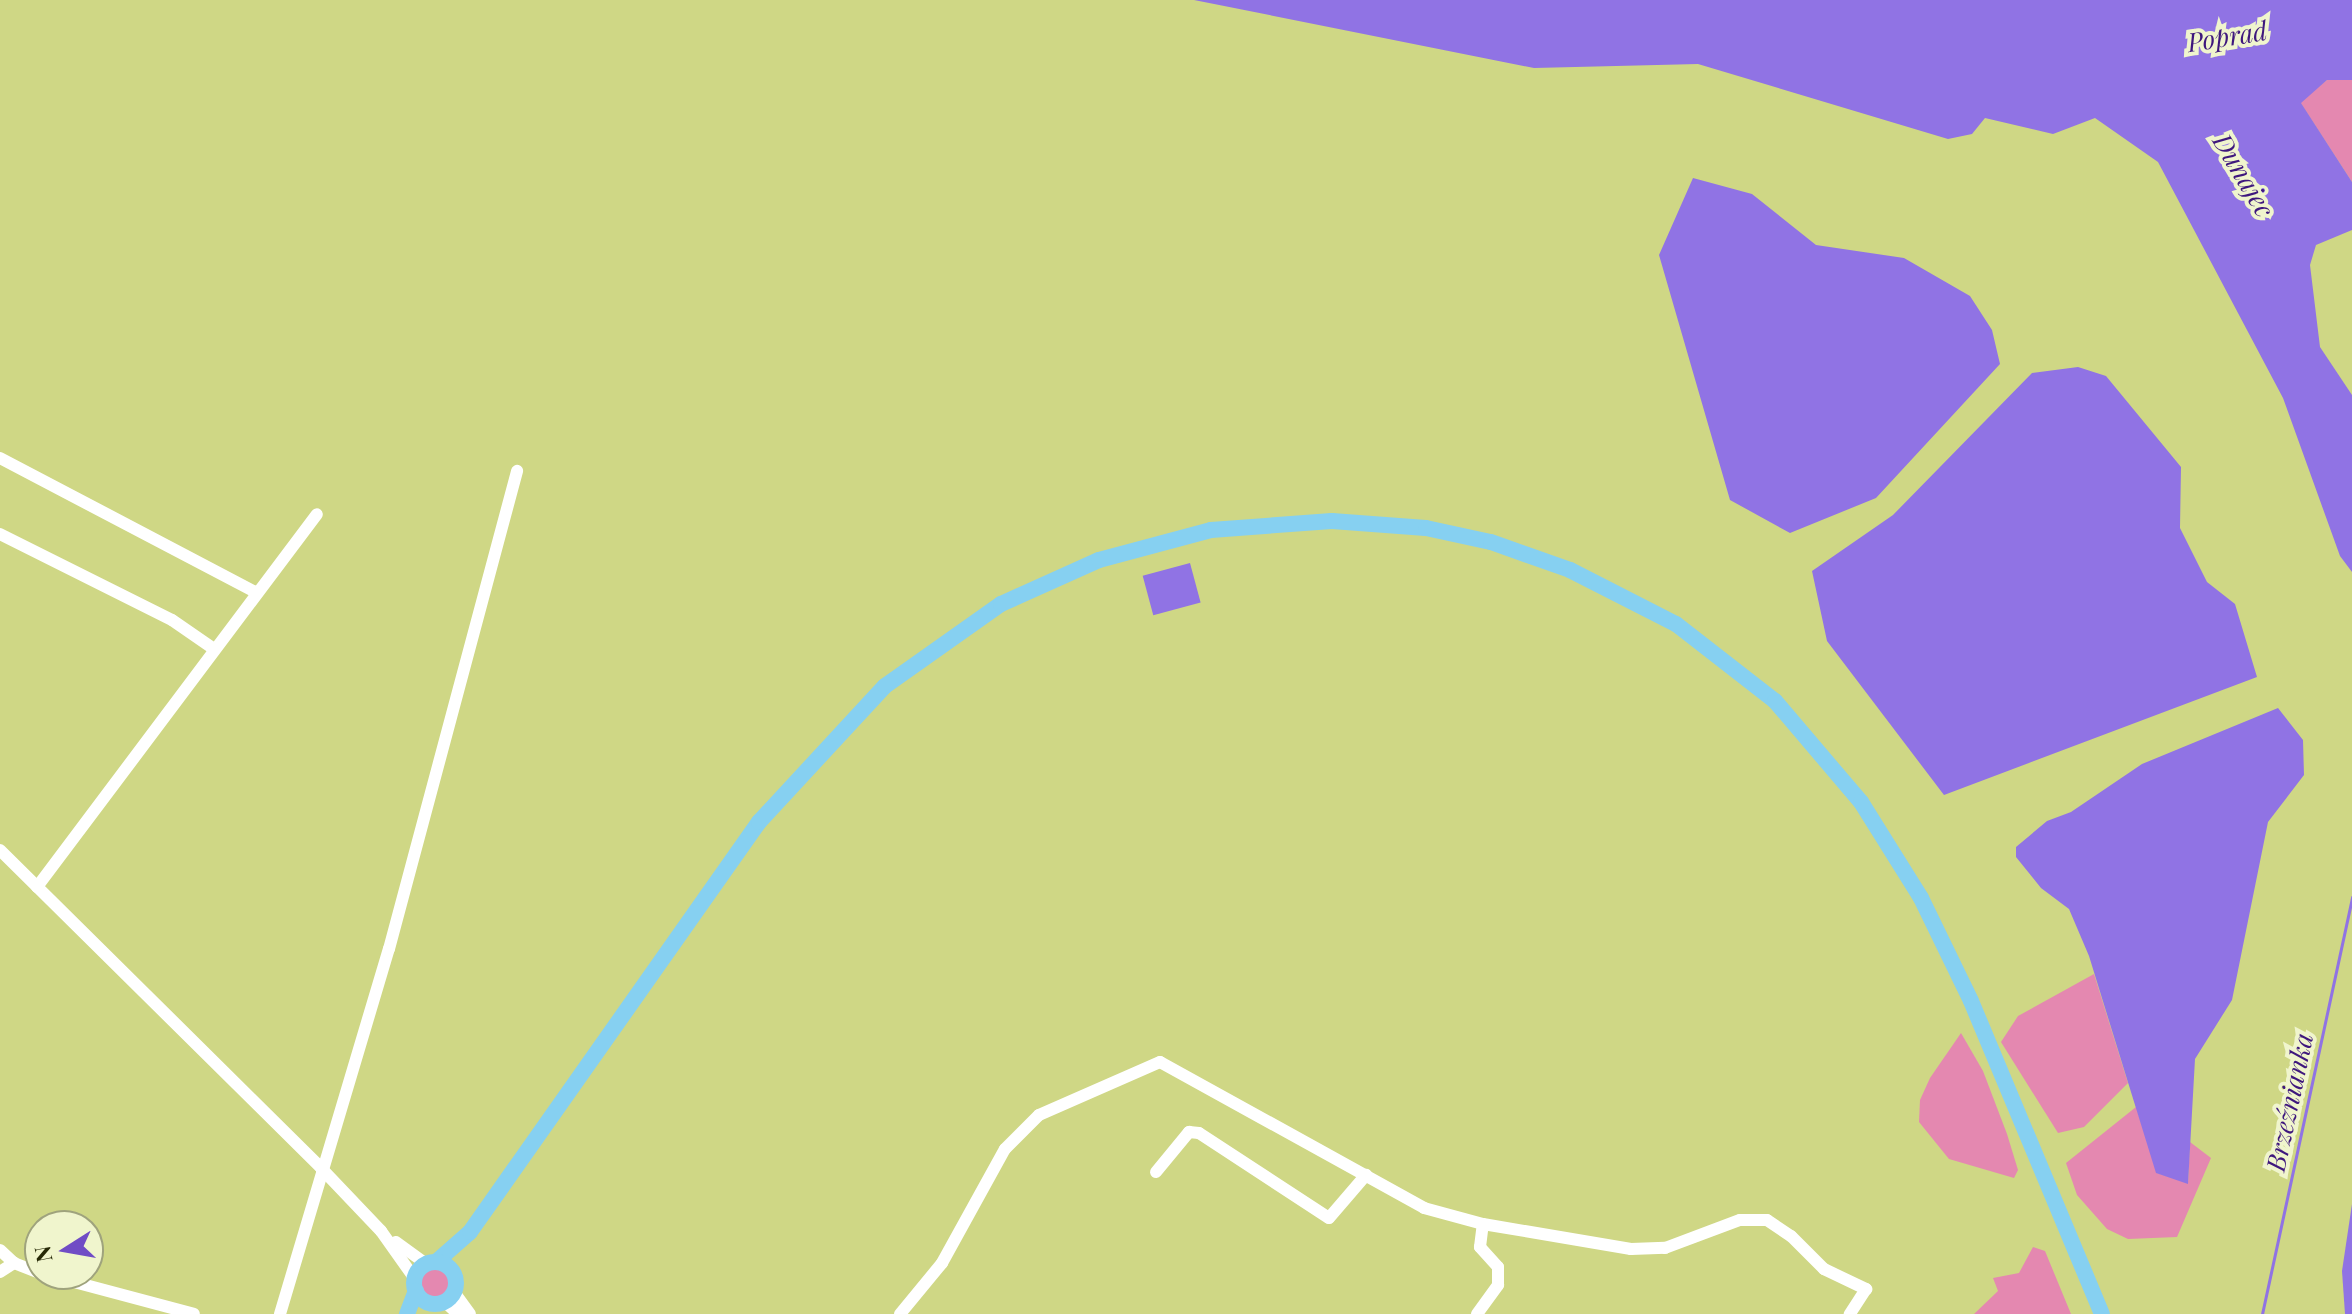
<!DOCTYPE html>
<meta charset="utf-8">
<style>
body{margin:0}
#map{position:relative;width:2352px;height:1314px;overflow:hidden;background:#cfd785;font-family:"Playfair Display",serif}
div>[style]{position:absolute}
.green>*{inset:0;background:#e488b0}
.round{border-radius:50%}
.water>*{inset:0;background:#9073e4;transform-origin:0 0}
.stream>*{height:3px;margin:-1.5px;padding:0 1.5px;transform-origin:1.5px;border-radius:1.5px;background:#9073e4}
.minor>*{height:12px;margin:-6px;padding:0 6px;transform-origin:6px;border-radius:6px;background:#fff}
.major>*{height:16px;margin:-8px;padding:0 8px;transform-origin:8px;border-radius:8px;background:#86d0f1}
.major>.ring{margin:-8px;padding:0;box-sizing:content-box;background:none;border:16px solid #86d0f1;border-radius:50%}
span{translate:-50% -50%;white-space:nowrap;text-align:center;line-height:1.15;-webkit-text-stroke:8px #f0f5cd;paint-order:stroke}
.water-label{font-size:26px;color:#3e177d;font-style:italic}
.north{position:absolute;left:24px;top:1210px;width:80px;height:80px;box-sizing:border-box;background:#f0f5cd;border:2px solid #9fa37d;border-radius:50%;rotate:259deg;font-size:22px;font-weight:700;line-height:32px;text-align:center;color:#262906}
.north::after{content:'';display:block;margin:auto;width:28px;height:36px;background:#704cc5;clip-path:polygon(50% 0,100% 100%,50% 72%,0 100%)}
</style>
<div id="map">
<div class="green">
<div style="clip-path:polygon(2327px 80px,2352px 80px,2352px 182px,2300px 102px)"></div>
<div style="clip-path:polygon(2094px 974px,2128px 1083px,2084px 1127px,2058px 1133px,2001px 1042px,2018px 1016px)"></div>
<div style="clip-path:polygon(1961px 1033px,1983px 1071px,2007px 1134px,2018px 1170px,2014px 1178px,1949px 1159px,1919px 1122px,1920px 1100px,1930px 1078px)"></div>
<div style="clip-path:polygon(2136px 1107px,2157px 1173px,2188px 1183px,2190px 1142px,2211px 1158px,2177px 1237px,2128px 1239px,2107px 1229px,2077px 1195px,2066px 1163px)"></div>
<div style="clip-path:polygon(2033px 1247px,2045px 1251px,2071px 1314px,1974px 1314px,1998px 1291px,1993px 1278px,2019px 1273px)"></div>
<div class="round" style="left:420px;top:1268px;width:30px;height:30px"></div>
</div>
<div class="water">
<div style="clip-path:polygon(1194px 0,2352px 0,2352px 80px,2327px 80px,2301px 103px,2352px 182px,2352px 230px,2316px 245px,2310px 265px,2320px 347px,2352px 395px,2352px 572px,2340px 556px,2283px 398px,2158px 162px,2095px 118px,2053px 134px,1985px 118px,1972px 134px,1948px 139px,1698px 64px,1534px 68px)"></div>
<div style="clip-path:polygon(1693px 178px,1752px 194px,1816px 245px,1904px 258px,1970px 296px,1992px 330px,2000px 364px,1876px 498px,1790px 533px,1730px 500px,1659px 255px)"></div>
<div style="clip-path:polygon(2078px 367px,2106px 376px,2181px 467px,2180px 528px,2207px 582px,2235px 604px,2257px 677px,1944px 795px,1827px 641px,1812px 571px,1893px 515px,2032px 373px)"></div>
<div style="left:1190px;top:563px;width:41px;height:49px;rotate:75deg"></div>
<div style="clip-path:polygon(2278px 708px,2303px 740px,2304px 775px,2268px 822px,2232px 1000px,2195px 1059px,2188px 1184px,2156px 1173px,2089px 956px,2069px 909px,2041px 888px,2016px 857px,2016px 847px,2047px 821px,2071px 812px,2142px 764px)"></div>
<div style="clip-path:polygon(2352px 1204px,2352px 1314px,2345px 1314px,2342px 1271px)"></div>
</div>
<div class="stream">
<div style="left:2262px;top:1314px;width:427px;rotate:-77.8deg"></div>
</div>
<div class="minor">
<div style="left:0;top:458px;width:290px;rotate:27.7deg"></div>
<div style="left:0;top:534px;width:192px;rotate:26.6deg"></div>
<div style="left:172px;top:620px;width:51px;rotate:34.6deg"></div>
<div style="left:0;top:850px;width:452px;rotate:44.7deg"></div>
<div style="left:321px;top:1168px;width:87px;rotate:46.4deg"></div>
<div style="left:381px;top:1231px;width:59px;rotate:54.7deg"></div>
<div style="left:37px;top:887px;width:466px;rotate:-53.1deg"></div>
<div style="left:1156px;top:1172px;width:52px;rotate:-50.5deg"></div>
<div style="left:1189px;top:1132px;width:10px;rotate:6deg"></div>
<div style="left:1199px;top:1133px;width:155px;rotate:33.2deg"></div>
<div style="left:1329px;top:1218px;width:57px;rotate:-49.3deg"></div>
<div style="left:396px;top:1242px;width:37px;rotate:36deg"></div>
<div style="left:0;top:1250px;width:19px;rotate:43deg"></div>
<div style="left:14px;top:1263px;width:28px;rotate:21deg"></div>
<div style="left:0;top:1272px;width:17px;rotate:-33deg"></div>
<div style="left:44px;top:1274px;width:155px;rotate:14.9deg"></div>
<div style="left:454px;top:1292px;width:27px;rotate:54deg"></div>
<div style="left:444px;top:1301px;width:19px;rotate:43deg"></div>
<div style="left:280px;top:1314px;width:381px;rotate:-73.4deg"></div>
<div style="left:389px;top:949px;width:495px;rotate:-75deg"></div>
<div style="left:900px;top:1314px;width:66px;rotate:-50.5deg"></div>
<div style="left:942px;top:1263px;width:130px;rotate:-61.1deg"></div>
<div style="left:1005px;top:1149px;width:48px;rotate:-45deg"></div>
<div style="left:1039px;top:1115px;width:132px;rotate:-23.7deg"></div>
<div style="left:1160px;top:1062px;width:302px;rotate:28.9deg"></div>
<div style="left:1424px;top:1208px;width:61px;rotate:15.2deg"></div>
<div style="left:1483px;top:1224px;width:150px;rotate:9.6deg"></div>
<div style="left:1631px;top:1249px;width:34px;rotate:-2deg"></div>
<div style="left:1665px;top:1248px;width:80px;rotate:-20.5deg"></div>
<div style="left:1740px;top:1220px;width:27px"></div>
<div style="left:1767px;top:1220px;width:29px;rotate:34deg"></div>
<div style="left:1791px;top:1236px;width:47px;rotate:45deg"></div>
<div style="left:1824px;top:1269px;width:47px;rotate:25.5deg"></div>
<div style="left:1866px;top:1289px;width:30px;rotate:123deg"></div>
<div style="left:1477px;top:1314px;width:36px;rotate:-54deg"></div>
<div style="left:1498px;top:1285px;width:18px;rotate:-90deg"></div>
<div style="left:1498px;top:1267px;width:27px;rotate:-132deg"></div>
<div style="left:1480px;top:1247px;width:23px;rotate:-83deg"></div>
</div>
<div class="major">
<div style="left:436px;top:1262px;width:45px;rotate:-41.4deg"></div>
<div style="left:470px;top:1232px;width:502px;rotate:-54.82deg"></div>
<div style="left:759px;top:822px;width:185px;rotate:-47.2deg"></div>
<div style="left:885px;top:686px;width:142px;rotate:-35.3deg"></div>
<div style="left:1001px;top:604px;width:107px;rotate:-24.2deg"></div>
<div style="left:1099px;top:560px;width:116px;rotate:-15deg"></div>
<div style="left:1211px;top:530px;width:121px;rotate:-4.3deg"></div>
<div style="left:1332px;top:521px;width:94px;rotate:4.3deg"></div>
<div style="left:1426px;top:528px;width:66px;rotate:12.2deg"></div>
<div style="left:1491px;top:542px;width:84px;rotate:19.5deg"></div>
<div style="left:1570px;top:570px;width:119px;rotate:27deg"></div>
<div style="left:1676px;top:624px;width:125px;rotate:37.9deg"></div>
<div style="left:1775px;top:701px;width:133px;rotate:49.6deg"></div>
<div style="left:1861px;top:802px;width:113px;rotate:58deg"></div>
<div style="left:1921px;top:898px;width:114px;rotate:64.1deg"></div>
<div style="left:1971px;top:1001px;width:339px;rotate:67.3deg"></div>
<div class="ring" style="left:414px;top:1262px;width:26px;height:26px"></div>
<div style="left:407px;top:1314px;width:25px;rotate:-69deg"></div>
</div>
<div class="water-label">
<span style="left:2227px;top:36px;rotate:-9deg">Poprad</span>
<span style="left:2244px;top:175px;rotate:59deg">Dunajec</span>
<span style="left:2289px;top:1102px;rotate:-78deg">Brzeźnianka</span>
</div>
<div class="north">N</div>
</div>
